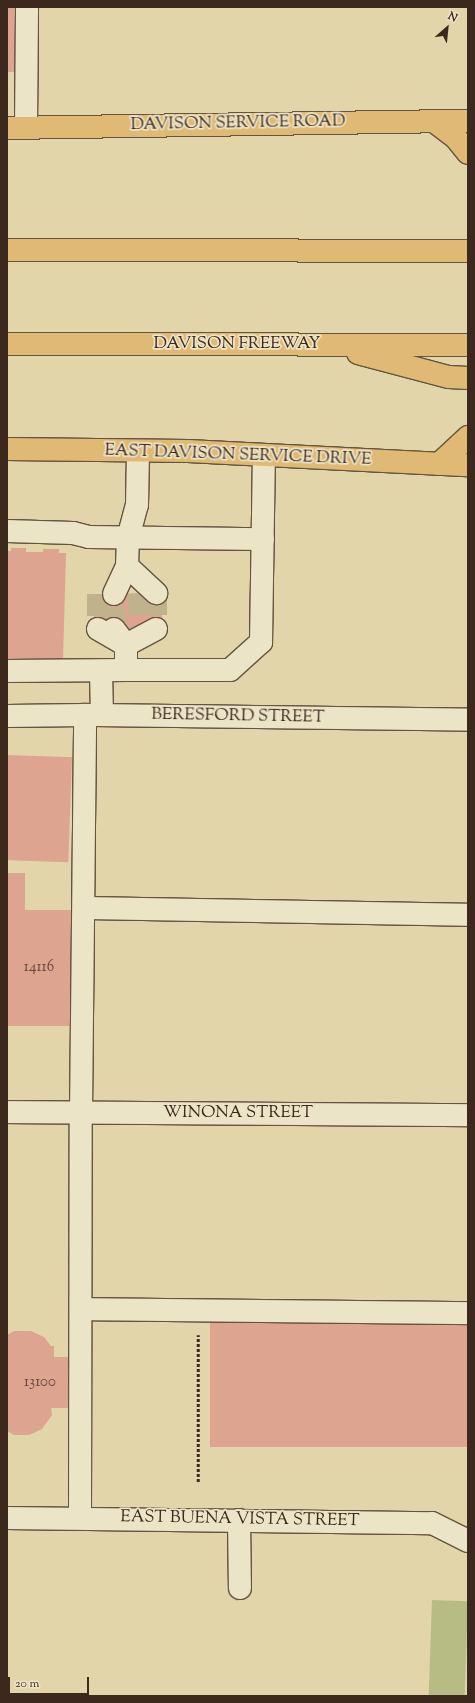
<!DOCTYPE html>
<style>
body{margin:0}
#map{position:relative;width:475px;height:1703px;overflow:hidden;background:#e1d5a9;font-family:"Sorts Mill Goudy",serif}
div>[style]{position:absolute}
.green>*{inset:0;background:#b7bc85;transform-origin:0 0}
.building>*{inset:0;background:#dda490;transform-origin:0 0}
.minor-tunnel>*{height:22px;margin-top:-11px;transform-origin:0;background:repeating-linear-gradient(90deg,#c0b28d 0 22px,transparent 0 33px)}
.path>*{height:2.5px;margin-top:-1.25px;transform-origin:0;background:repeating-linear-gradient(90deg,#3d281d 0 3px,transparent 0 5px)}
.roads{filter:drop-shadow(1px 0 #665340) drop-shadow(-1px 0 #665340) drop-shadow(0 1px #665340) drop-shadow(0 -1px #665340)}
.minor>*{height:22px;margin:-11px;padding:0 11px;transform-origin:11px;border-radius:11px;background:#ece4c7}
.major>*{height:22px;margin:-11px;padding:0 11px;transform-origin:11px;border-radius:11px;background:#e0ba74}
.highway>*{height:22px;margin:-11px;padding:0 11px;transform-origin:11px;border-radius:11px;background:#e0ba74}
span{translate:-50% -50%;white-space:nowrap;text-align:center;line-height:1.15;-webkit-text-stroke:3.5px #ece4c7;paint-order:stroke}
.number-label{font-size:15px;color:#65473a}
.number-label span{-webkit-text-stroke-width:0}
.street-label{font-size:17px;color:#3d281d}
.frame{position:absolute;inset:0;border:8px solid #3d281d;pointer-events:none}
.north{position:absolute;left:427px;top:8px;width:40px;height:40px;-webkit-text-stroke:3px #ece4c7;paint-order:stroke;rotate:27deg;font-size:11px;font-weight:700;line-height:16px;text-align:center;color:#3d281d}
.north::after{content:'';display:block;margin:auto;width:14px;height:18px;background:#3d281d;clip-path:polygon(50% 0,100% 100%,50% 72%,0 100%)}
.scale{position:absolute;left:8px;top:1677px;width:81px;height:18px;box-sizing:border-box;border:2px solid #3d281d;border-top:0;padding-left:5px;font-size:12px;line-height:14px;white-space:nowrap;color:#3d281d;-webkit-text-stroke:3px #ece4c7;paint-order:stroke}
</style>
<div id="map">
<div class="green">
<div style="left:432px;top:1600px;width:36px;height:96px;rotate:2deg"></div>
</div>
<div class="building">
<div style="left:7px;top:7px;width:11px;height:65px"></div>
<div style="clip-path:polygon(11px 548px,26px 548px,26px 552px,43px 552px,43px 549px,59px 549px,59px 553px,66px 553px,63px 660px,7px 659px,7px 551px,11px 551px)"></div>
<div style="left:94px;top:594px;width:68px;height:35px"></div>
<div style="left:7px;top:755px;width:65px;height:105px;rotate:2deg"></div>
<div style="clip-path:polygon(7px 873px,25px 873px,25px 910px,72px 910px,72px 1026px,7px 1026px)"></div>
<div style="left:210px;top:1319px;width:258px;height:128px"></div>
<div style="clip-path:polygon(14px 1331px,31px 1331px,44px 1337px,51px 1346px,54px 1346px,54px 1357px,74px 1357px,74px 1408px,51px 1408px,52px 1415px,42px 1429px,29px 1435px,14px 1435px,7px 1431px,7px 1335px)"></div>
</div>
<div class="minor-tunnel">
<div style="left:139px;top:593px;width:35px;rotate:88deg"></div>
<div style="left:156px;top:593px;width:36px;rotate:90deg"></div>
<div style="left:98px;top:594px;width:35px;rotate:90deg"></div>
<div style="left:114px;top:629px;width:35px;rotate:-90deg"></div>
</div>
<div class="path">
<div style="left:198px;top:1482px;width:147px;rotate:-90deg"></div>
</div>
<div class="roads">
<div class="minor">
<div style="left:26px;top:127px;width:120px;rotate:-89.5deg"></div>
<div style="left:7px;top:531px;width:66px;rotate:1.7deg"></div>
<div style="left:73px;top:533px;width:16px;rotate:14deg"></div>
<div style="left:89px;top:537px;width:174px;rotate:0.7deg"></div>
<div style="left:127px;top:566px;width:40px;rotate:43deg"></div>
<div style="left:114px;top:594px;width:31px;rotate:-65deg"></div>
<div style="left:127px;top:566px;width:28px;rotate:-88deg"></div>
<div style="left:128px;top:538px;width:34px;rotate:-75deg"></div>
<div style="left:137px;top:505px;width:54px;rotate:-88.9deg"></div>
<div style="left:98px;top:629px;width:32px;rotate:30deg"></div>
<div style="left:126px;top:645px;width:34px;rotate:-28deg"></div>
<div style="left:126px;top:670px;width:104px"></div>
<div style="left:230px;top:670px;width:42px;rotate:-42.1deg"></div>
<div style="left:261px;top:642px;width:187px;rotate:-89.1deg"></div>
<div style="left:7px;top:671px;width:119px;rotate:-0.5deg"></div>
<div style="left:126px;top:670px;width:25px;rotate:-90deg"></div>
<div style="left:126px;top:645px;width:20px;rotate:-127deg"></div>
<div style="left:101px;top:672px;width:43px;rotate:88.7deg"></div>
<div style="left:7px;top:716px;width:78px;rotate:-0.7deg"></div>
<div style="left:85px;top:715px;width:383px;rotate:0.7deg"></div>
<div style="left:84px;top:908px;width:384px;rotate:1deg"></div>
<div style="left:7px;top:1112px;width:461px;rotate:0.4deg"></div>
<div style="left:81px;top:1309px;width:387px;rotate:0.6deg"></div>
<div style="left:7px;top:1518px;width:425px;rotate:0.7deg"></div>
<div style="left:432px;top:1523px;width:40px;rotate:26.6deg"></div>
<div style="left:80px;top:1518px;width:405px;rotate:-89.9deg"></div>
<div style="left:81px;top:1113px;width:398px;rotate:-89.4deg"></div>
<div style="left:239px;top:1520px;width:68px;rotate:89.2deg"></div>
</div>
<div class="major">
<div style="left:435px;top:122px;width:26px;rotate:37deg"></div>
<div style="left:456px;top:138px;width:19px;rotate:51deg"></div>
<div style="left:7px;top:128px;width:461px;rotate:-0.9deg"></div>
<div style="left:7px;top:449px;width:181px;rotate:0.6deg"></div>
<div style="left:188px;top:451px;width:280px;rotate:2.9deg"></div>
<div style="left:439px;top:464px;width:40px;rotate:-43deg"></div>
</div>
<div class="highway">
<div style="left:7px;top:250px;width:461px;rotate:0.1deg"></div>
<div style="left:7px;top:344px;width:461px;rotate:0.1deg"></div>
<div style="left:358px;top:353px;width:94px;rotate:14.8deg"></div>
<div style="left:449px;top:377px;width:19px;rotate:3deg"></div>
</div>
</div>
<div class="number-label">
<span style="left:39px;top:968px">14116</span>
<span style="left:40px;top:1383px">13100</span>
</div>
<div class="street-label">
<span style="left:238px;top:124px;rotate:-1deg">DAVISON SERVICE ROAD</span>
<span style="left:237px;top:345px">DAVISON FREEWAY</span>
<span style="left:238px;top:456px;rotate:2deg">EAST DAVISON SERVICE DRIVE</span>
<span style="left:238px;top:717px;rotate:1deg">BERESFORD STREET</span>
<span style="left:238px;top:1114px">WINONA STREET</span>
<span style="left:240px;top:1520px;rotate:1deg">EAST BUENA VISTA STREET</span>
</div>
<div class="frame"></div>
<div class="north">N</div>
<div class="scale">20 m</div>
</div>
